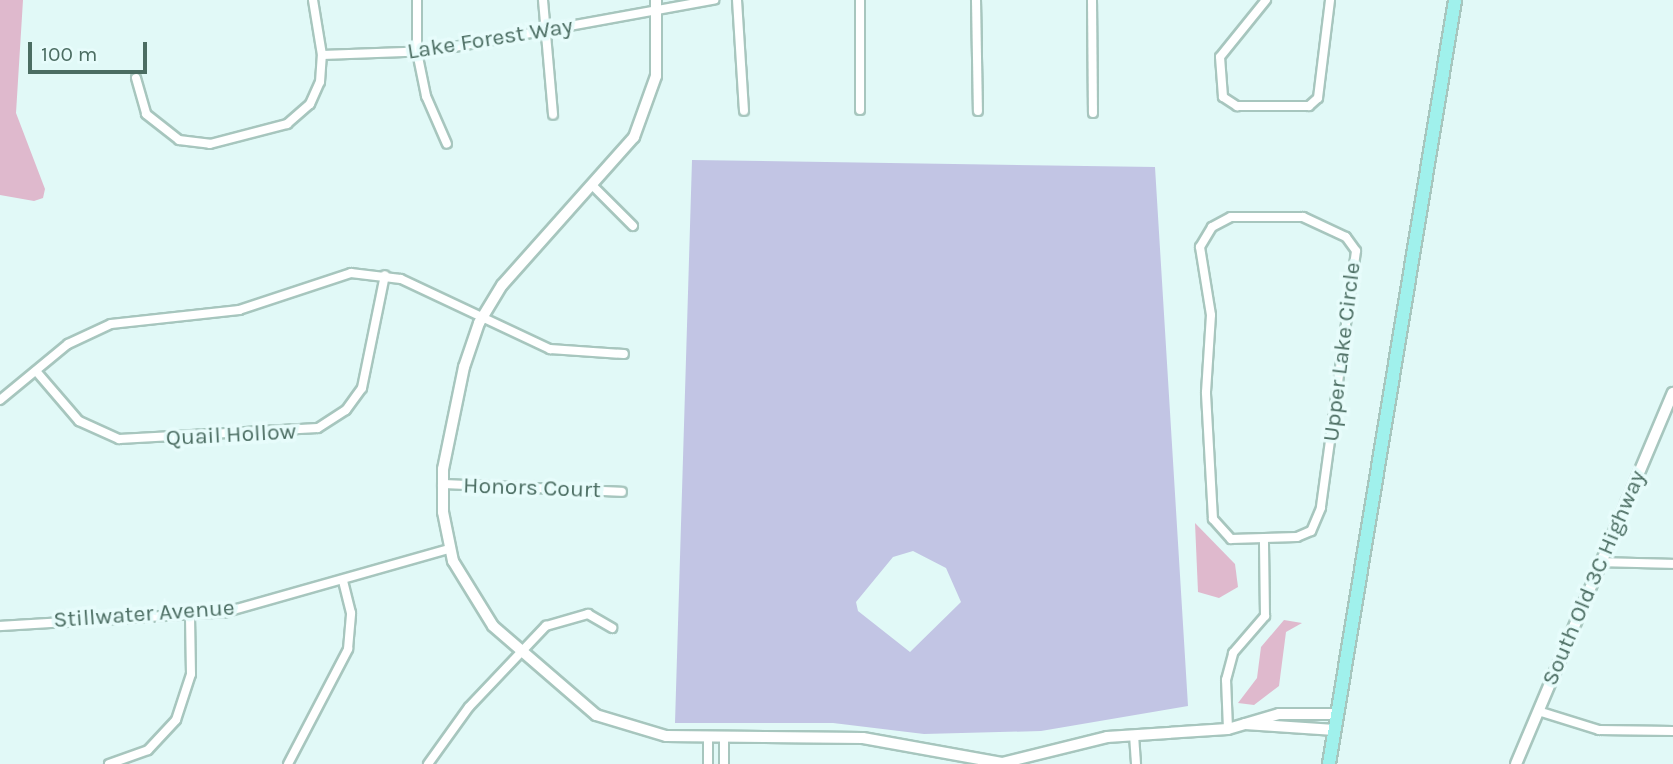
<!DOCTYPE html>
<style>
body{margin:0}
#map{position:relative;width:1673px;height:764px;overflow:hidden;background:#e1f9f7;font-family:Karla,sans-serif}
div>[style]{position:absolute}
.green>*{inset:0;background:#c2c5e4}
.water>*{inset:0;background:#dfb9cd}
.roads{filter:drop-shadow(2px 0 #a7c6be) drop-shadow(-2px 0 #a7c6be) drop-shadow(0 2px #a7c6be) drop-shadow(0 -2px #a7c6be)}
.street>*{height:8px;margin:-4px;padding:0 4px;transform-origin:4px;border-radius:4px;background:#fff}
.secondary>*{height:10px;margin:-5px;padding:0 5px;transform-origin:5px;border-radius:5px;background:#fff}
.primary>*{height:12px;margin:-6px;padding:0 6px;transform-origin:6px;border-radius:6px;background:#a0f1ec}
span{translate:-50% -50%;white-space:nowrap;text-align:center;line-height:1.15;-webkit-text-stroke:7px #e7fcfb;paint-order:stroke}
.street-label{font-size:23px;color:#4b6d62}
.scale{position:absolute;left:28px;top:42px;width:119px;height:32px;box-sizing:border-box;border:4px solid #4b6d62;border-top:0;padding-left:9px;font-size:21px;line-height:24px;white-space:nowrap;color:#4b6d62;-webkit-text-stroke:5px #e7fcfb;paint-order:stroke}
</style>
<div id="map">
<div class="green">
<div style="clip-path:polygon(evenodd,692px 160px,1155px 167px,1188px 706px,1041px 731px,924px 734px,833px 723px,675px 723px,692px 160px,913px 551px,946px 568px,961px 602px,910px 652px,858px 611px,856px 602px,893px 557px,913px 551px)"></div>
</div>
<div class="water">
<div style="clip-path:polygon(0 0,23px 0,16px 113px,45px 189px,43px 198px,34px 201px,0 195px)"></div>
<div style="clip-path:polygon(1195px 523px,1235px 564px,1238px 587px,1219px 598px,1198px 592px)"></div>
<div style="clip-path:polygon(1284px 620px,1302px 623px,1286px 632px,1279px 686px,1254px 705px,1238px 703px,1257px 678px,1261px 647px)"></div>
</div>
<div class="roads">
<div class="street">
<div style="left:417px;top:0;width:52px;rotate:90deg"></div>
<div style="left:417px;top:52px;width:45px;rotate:78.4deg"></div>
<div style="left:426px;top:96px;width:52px;rotate:66.4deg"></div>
<div style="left:543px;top:0;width:115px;rotate:85deg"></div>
<div style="left:737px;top:0;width:111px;rotate:86.4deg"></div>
<div style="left:860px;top:0;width:110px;rotate:90deg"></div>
<div style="left:976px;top:0;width:111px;rotate:89deg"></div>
<div style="left:1092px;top:0;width:113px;rotate:89.5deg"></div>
<div style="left:1266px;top:0;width:73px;rotate:128.9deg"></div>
<div style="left:1220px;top:57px;width:40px;rotate:85.7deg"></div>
<div style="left:1223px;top:97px;width:17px;rotate:33deg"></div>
<div style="left:1237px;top:106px;width:72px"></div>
<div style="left:1309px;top:106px;width:12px;rotate:-42deg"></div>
<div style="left:1318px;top:98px;width:99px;rotate:-83deg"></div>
<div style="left:322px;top:55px;width:110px;rotate:-2.1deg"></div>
<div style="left:432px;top:51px;width:287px;rotate:-10.3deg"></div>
<div style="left:136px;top:78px;width:37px;rotate:74deg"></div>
<div style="left:146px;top:114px;width:42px;rotate:38.2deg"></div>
<div style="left:179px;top:140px;width:31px;rotate:7deg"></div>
<div style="left:210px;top:144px;width:80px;rotate:-14.6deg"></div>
<div style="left:287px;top:124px;width:30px;rotate:-41deg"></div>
<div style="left:310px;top:104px;width:24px;rotate:-66deg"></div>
<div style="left:320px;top:82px;width:27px;rotate:-86deg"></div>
<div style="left:322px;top:55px;width:56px;rotate:-99.3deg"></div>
<div style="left:594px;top:187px;width:55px;rotate:45deg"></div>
<div style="left:1231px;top:217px;width:72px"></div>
<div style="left:1303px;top:217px;width:47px;rotate:24.9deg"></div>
<div style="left:1346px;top:237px;width:17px;rotate:54deg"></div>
<div style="left:1356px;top:251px;width:259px;rotate:97.8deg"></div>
<div style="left:1321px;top:508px;width:25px;rotate:113deg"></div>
<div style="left:1311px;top:531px;width:15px;rotate:157deg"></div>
<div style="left:1297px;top:537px;width:66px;rotate:178.3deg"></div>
<div style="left:1231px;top:539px;width:27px;rotate:-132deg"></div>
<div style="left:1213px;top:519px;width:127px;rotate:-93.2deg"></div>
<div style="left:1206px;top:392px;width:77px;rotate:-86.3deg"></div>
<div style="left:1211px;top:315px;width:69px;rotate:-99.2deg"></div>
<div style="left:1200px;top:247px;width:23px;rotate:-59deg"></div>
<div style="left:1212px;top:227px;width:21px;rotate:-28deg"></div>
<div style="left:36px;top:371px;width:66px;rotate:49.3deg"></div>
<div style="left:79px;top:421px;width:44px;rotate:24.2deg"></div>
<div style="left:119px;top:439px;width:199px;rotate:-3.2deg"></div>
<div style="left:318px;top:428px;width:33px;rotate:-33deg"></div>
<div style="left:346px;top:410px;width:27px;rotate:-54deg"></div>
<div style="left:362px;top:388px;width:115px;rotate:-78.5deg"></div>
<div style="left:0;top:400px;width:88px;rotate:-39.5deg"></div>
<div style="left:68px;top:344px;width:47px;rotate:-24.9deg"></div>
<div style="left:111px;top:324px;width:129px;rotate:-6.2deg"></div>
<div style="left:239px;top:310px;width:118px;rotate:-18.3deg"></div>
<div style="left:351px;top:273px;width:50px;rotate:6.8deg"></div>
<div style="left:401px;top:279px;width:165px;rotate:25.2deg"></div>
<div style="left:550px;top:349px;width:74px;rotate:3.9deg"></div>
<div style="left:442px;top:484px;width:180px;rotate:2.5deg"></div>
<div style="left:1601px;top:562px;width:72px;rotate:1.6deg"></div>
<div style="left:0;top:626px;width:226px;rotate:-3.5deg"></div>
<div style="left:226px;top:612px;width:232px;rotate:-15.8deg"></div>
<div style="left:1538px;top:711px;width:64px;rotate:17.3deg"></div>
<div style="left:1599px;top:730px;width:74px;rotate:0.8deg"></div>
<div style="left:1228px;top:729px;width:49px;rotate:-92.3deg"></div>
<div style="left:1226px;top:680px;width:28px;rotate:-75deg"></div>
<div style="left:1233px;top:653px;width:49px;rotate:-49.1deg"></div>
<div style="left:1265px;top:616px;width:75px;rotate:-90.8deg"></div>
<div style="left:1134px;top:735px;width:29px;rotate:86deg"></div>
<div style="left:109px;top:764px;width:41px;rotate:-19.7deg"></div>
<div style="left:148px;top:750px;width:41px;rotate:-47deg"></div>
<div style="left:176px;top:720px;width:48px;rotate:-71.9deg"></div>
<div style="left:191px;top:674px;width:58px;rotate:-91deg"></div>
<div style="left:288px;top:764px;width:130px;rotate:-62.4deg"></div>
<div style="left:348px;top:649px;width:36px;rotate:-85deg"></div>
<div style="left:351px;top:613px;width:34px;rotate:-104deg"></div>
<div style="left:428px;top:764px;width:70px;rotate:-54.3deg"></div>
<div style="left:469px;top:707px;width:112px;rotate:-46.5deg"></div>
<div style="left:546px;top:626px;width:44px;rotate:-15.9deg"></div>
<div style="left:588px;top:614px;width:28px;rotate:30deg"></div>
<div style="left:708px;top:764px;width:27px;rotate:-90deg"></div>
<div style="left:724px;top:764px;width:27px;rotate:-90deg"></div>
</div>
<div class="secondary">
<div style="left:656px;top:0;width:76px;rotate:90deg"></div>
<div style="left:656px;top:76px;width:65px;rotate:109.8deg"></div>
<div style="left:634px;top:137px;width:198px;rotate:131.7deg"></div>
<div style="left:502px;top:285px;width:44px;rotate:121.2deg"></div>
<div style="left:479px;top:323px;width:46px;rotate:108.8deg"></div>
<div style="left:464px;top:367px;width:104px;rotate:101.6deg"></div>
<div style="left:443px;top:469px;width:43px;rotate:90deg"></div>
<div style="left:443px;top:512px;width:50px;rotate:78.5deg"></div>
<div style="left:453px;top:561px;width:76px;rotate:58.4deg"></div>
<div style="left:493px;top:626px;width:136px;rotate:40.8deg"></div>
<div style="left:596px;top:715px;width:73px;rotate:16.7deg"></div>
<div style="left:666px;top:736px;width:197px;rotate:0.6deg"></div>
<div style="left:863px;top:738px;width:141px;rotate:10.2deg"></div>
<div style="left:1002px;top:763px;width:108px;rotate:-13.9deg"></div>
<div style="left:1107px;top:737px;width:121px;rotate:-3.8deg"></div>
<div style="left:1228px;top:729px;width:53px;rotate:-16.4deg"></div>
<div style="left:1279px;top:714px;width:59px"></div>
<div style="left:1245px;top:724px;width:90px;rotate:3.8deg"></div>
<div style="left:1516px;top:764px;width:403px;rotate:-67.1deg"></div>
</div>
<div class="primary">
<div style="left:1329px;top:764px;width:774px;rotate:-80.63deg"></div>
</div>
</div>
<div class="street-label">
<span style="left:490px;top:39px;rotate:-9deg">Lake Forest Way</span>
<span style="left:1342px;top:352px;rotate:-83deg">Upper Lake Circle</span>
<span style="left:231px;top:435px;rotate:-3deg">Quail Hollow</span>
<span style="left:532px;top:488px;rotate:2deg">Honors Court</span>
<span style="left:1594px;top:578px;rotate:-67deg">South Old 3C Highway</span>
<span style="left:144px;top:614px;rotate:-4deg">Stillwater Avenue</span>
</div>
<div class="scale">100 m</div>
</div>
